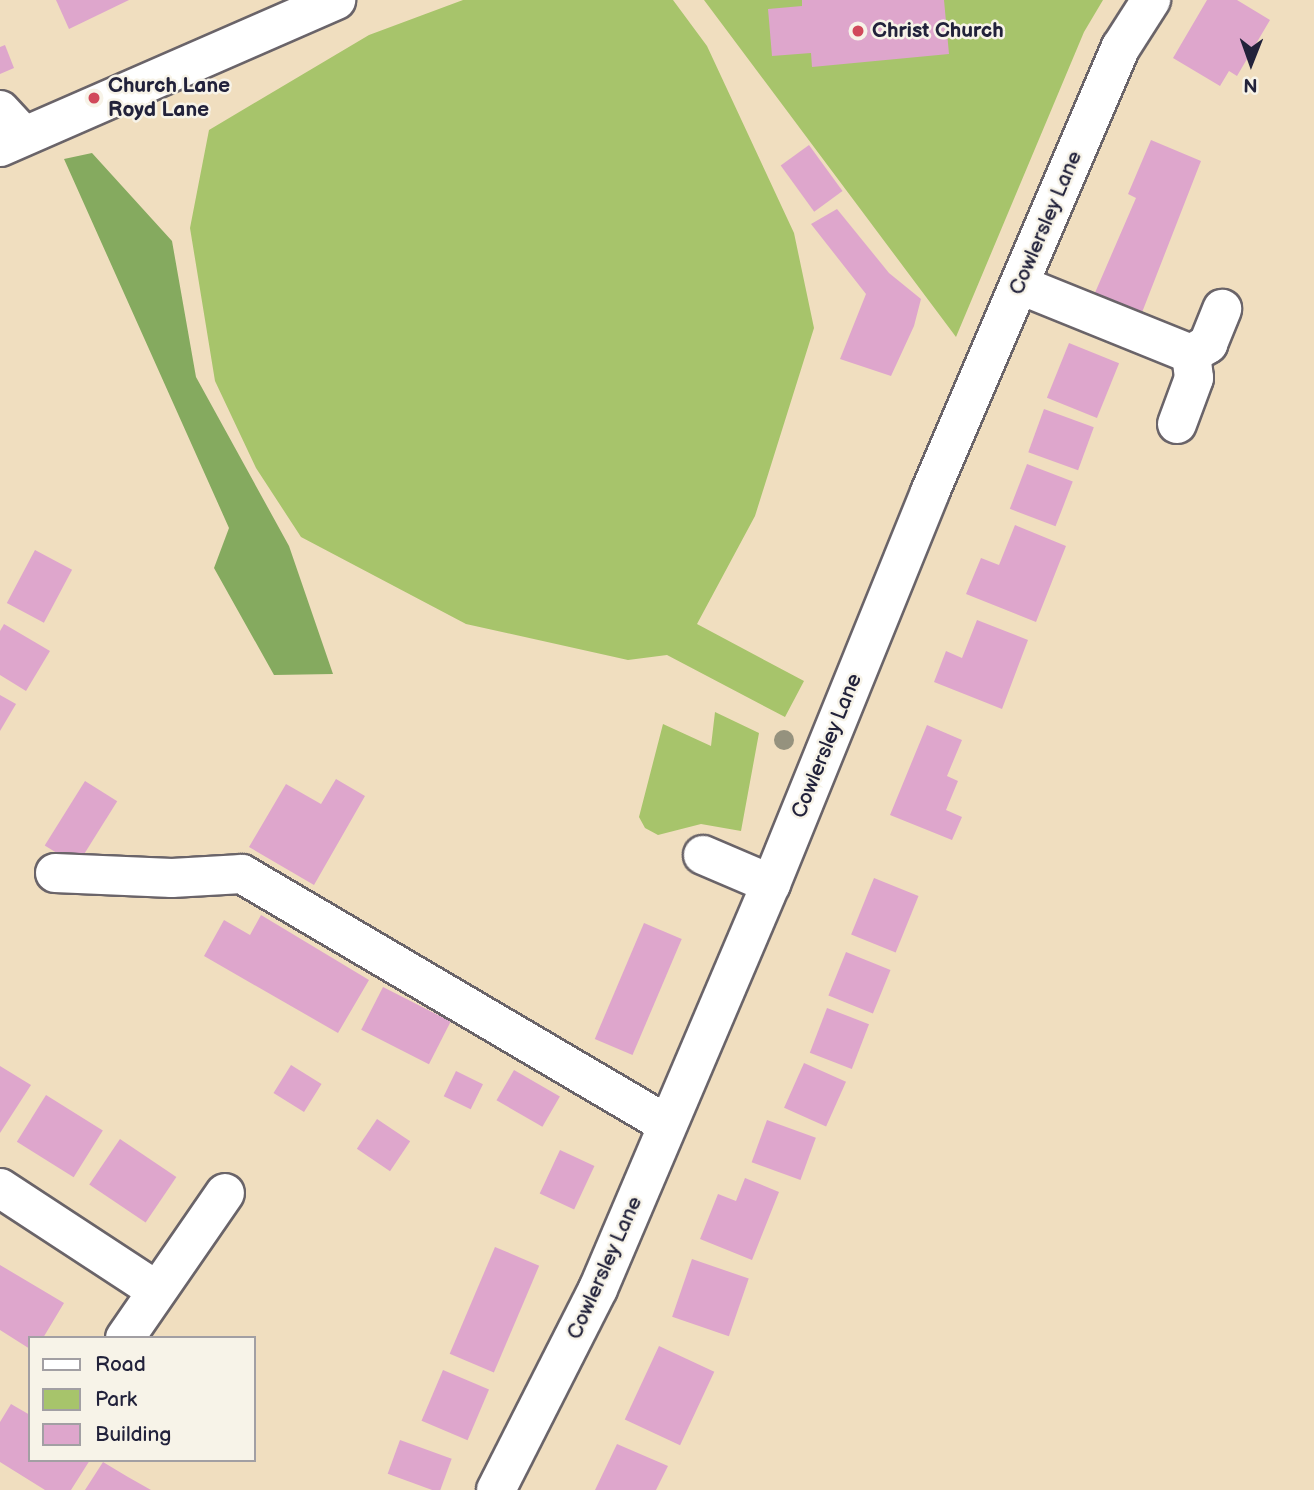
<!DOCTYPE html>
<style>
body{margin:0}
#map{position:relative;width:1314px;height:1490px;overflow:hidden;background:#f0debf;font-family:"Balsamiq Sans",sans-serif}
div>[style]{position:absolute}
.green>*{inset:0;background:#a7c46b}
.forest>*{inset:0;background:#85aa5f}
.building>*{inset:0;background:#dea6cc;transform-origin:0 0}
.roads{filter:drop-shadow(2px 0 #6a6469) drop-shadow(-2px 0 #6a6469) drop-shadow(0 2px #6a6469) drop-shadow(0 -2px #6a6469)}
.minor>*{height:38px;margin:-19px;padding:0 19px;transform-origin:19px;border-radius:19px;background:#fff}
.trees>*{width:20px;height:20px;margin:-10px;border-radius:50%;background:#95927e}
.dots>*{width:19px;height:19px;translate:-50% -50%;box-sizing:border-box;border:4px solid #f7f3e8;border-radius:50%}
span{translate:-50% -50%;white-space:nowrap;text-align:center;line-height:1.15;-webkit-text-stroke:5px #f7f3e8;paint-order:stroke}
.poi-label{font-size:21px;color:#22223b;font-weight:700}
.left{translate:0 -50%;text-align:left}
.street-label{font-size:21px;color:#22223b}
.legend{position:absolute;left:28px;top:1336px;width:228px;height:126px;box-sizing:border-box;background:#f7f3e8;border:2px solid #a29fa3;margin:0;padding:9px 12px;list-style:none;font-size:21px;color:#22223b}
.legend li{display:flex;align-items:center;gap:14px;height:35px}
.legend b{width:35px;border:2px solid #a29fa3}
.north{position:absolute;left:1216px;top:28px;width:70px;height:70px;-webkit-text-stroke:5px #f7f3e8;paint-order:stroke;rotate:181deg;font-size:19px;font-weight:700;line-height:28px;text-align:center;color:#22223b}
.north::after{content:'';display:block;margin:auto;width:24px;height:32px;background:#22223b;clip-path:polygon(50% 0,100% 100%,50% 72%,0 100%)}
</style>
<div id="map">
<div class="green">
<div style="clip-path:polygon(463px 0,673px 0,707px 46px,794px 233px,814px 328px,755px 516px,697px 624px,804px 681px,785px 717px,667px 655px,628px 660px,466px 624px,301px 537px,256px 468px,215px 381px,190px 228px,209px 130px,369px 35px)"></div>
<div style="clip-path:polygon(704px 0,1103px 0,1084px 32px,956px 337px)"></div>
<div style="clip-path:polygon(715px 712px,759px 733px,741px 831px,701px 824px,658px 835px,645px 828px,639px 817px,663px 724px,711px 746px)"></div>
</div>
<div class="forest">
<div style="clip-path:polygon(92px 153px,172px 241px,196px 377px,289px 546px,333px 674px,274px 675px,214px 568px,229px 528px,64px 159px)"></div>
</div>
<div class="building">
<div style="clip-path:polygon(56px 0,129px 0,69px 29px)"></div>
<div style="clip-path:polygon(802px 0,944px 0,949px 54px,812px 67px,811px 53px,772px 56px,768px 9px,802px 6px)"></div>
<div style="clip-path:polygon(1207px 0,1237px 0,1270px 20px,1237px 76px,1229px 71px,1220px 86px,1173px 58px)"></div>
<div style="clip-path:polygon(5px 45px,14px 68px,0 74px,0 47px)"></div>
<div style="clip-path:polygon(1151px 140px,1201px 161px,1141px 315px,1094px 295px,1136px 198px,1128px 194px)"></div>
<div style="left:809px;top:145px;width:57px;height:35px;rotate:54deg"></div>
<div style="clip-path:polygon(837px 209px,889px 273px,921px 299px,914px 326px,891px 376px,840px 359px,866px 294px,811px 224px)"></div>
<div style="left:1069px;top:343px;width:54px;height:59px;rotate:22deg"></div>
<div style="left:1044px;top:409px;width:53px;height:46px;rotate:20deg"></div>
<div style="left:1027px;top:464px;width:49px;height:48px;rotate:21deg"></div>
<div style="clip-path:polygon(1015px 525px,1066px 546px,1036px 622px,966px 594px,981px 558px,999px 565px)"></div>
<div style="left:35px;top:550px;width:42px;height:60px;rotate:28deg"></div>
<div style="clip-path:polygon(977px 620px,1028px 640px,1002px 709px,934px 682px,946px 651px,962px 658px)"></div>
<div style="clip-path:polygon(4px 624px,50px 651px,26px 691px,0 675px,0 631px)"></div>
<div style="clip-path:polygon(0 695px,16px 704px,0 731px)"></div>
<div style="clip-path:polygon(927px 725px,962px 740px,947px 776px,958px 781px,946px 810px,962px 817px,952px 840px,890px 815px)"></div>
<div style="clip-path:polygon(336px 779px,365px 796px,314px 885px,249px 847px,286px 784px,321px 804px)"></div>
<div style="left:85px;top:781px;width:38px;height:76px;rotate:32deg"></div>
<div style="left:874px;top:878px;width:48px;height:61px;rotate:22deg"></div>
<div style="clip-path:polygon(261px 915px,369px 980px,338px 1033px,204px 956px,224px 920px,250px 935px)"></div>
<div style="left:644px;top:923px;width:41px;height:126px;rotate:23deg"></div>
<div style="left:846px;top:952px;width:48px;height:47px;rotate:22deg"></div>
<div style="left:383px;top:987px;width:76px;height:48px;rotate:27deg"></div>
<div style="left:827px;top:1008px;width:45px;height:48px;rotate:21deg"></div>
<div style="left:804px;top:1063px;width:46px;height:49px;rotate:24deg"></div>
<div style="left:291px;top:1065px;width:36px;height:33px;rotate:32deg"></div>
<div style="clip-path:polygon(0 1066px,31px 1085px,0 1133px)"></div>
<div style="left:514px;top:1070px;width:53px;height:35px;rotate:30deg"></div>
<div style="left:456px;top:1071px;width:30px;height:28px;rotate:26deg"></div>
<div style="left:46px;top:1095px;width:67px;height:55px;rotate:32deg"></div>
<div style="left:377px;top:1119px;width:40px;height:36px;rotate:34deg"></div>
<div style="left:767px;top:1120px;width:52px;height:45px;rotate:20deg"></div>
<div style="left:120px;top:1139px;width:68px;height:55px;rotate:34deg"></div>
<div style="left:560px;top:1150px;width:38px;height:48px;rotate:25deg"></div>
<div style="clip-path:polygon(745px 1178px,779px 1192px,752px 1260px,700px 1239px,718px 1194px,736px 1201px)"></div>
<div style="left:495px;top:1247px;width:48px;height:116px;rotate:23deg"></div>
<div style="left:692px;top:1259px;width:60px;height:61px;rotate:19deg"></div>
<div style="clip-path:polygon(0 1265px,64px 1303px,43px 1338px,30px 1338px,30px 1349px,0 1330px)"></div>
<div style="left:659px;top:1346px;width:61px;height:81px;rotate:25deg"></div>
<div style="left:443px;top:1370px;width:50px;height:55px;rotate:23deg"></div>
<div style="clip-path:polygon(11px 1404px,30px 1415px,30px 1460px,90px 1460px,71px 1490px,45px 1490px,0 1462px,0 1422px)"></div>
<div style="left:400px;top:1440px;width:55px;height:36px;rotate:20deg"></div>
<div style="clip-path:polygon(617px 1444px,668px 1466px,656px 1490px,595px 1490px)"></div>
<div style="clip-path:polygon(103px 1462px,128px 1477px,151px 1490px,85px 1490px)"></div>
</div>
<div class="roads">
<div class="minor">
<div style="left:0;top:110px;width:35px;rotate:47deg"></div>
<div style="left:0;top:147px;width:367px;rotate:-23.6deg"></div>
<div style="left:1020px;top:285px;width:184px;rotate:22deg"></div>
<div style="left:1191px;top:354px;width:20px;rotate:-30deg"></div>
<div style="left:1208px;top:344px;width:38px;rotate:-68deg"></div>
<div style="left:1177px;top:424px;width:49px;rotate:-69.7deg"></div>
<div style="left:1194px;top:378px;width:24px;rotate:-97deg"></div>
<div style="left:703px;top:855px;width:74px;rotate:23.1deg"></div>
<div style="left:55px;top:873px;width:117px;rotate:2.4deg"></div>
<div style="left:172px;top:878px;width:70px;rotate:-3.3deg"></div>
<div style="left:242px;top:874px;width:493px;rotate:30.5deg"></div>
<div style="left:0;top:1188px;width:186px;rotate:33.2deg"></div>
<div style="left:125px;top:1338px;width:176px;rotate:-55.4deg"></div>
<div style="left:496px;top:1490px;width:225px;rotate:-63.1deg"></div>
<div style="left:598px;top:1289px;width:440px;rotate:-66.9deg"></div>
<div style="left:771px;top:884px;width:423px;rotate:-67.9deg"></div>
<div style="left:930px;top:492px;width:484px;rotate:-66.8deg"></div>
<div style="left:1121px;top:47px;width:56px;rotate:-57.4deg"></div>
</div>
</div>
<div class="trees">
<div style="left:784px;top:740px"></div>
</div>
<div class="dots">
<div style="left:858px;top:31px;background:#d1495b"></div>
<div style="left:94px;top:98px;background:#d1495b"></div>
</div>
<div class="poi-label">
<span class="left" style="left:872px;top:31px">Christ Church</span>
<span class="left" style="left:108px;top:98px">Church Lane<br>Royd Lane</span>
</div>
<div class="street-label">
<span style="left:1046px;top:223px;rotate:-67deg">Cowlersley Lane</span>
<span style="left:827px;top:746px;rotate:-68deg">Cowlersley Lane</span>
<span style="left:605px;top:1268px;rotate:-66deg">Cowlersley Lane</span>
</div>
<ul class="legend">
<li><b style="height:9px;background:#fff"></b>Road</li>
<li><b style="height:19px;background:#a7c46b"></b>Park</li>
<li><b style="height:19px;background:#dea6cc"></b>Building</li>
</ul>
<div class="north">N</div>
</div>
